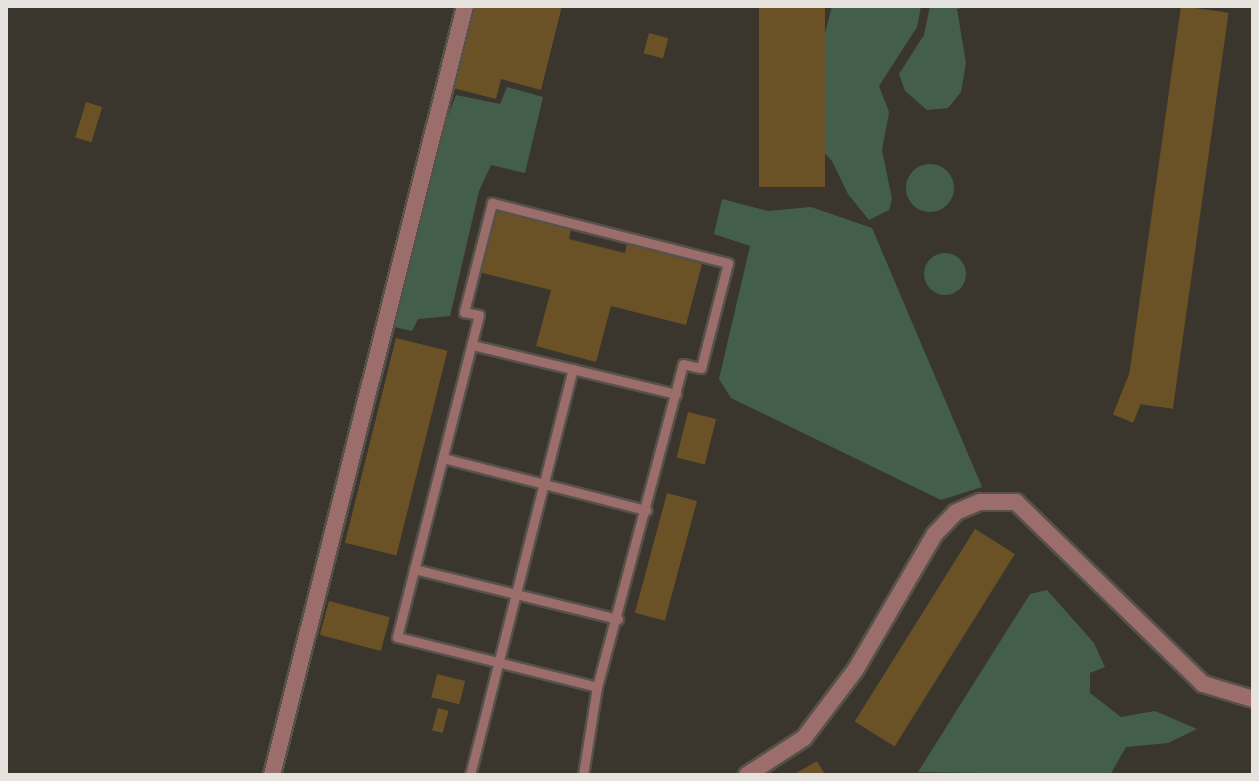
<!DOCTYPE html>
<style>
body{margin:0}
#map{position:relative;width:1259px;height:781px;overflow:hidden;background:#3a362e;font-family:Jost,sans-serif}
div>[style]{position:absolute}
.green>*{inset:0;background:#435f4b}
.round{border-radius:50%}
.building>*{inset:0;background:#6a5226;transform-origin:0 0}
.roads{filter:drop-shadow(2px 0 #56524a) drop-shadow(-2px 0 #56524a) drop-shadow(0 2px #56524a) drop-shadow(0 -2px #56524a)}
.lane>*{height:9px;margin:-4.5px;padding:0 4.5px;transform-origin:4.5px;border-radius:4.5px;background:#9b6d6b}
.street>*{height:16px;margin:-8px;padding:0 8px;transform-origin:8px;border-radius:8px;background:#9b6d6b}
span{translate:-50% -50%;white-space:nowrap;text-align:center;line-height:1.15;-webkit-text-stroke:6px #302c24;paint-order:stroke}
.frame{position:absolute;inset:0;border:8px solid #e6e3de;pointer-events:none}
</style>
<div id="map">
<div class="green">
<div style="clip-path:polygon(832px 6px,921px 6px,917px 27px,879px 86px,889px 112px,882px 150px,892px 199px,889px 210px,869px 220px,848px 194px,832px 161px,801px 128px)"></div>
<div style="clip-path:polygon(930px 6px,972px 6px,957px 9px,966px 63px,961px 92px,948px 108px,927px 110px,905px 91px,899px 74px,924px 35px)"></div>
<div style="clip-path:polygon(507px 87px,543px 97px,525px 173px,491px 165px,479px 191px,450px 316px,418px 319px,412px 331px,394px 327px,435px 151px,456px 95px,500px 104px)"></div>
<div class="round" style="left:906px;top:164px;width:48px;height:48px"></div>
<div style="clip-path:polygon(722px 199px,768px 211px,811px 207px,872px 228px,982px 487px,941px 500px,731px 398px,719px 379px,750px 246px,714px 234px)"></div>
<div class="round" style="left:924px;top:253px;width:42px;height:42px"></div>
<div style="clip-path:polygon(1047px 590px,1094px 643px,1105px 667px,1090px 673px,1090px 693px,1121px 717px,1155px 711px,1197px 729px,1168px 743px,1126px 747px,1110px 775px,918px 772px,1030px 594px)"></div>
</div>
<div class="building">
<div style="clip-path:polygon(473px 6px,562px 6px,541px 90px,501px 79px,496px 99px,453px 88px)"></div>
<div style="left:759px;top:6px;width:66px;height:181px"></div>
<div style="left:1181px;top:6px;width:48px;height:400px;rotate:8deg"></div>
<div style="left:649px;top:33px;width:20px;height:21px;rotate:15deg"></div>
<div style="left:86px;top:102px;width:17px;height:37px;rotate:17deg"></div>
<div style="clip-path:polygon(495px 210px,571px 229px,569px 239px,625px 253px,627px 244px,702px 264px,686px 325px,611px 306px,596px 362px,536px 346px,551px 290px,479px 272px)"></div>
<div style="left:396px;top:338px;width:53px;height:211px;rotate:14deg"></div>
<div style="left:1136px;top:357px;width:22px;height:62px;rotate:22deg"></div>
<div style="left:688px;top:412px;width:29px;height:47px;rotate:14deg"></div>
<div style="left:667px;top:493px;width:31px;height:124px;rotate:15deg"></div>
<div style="left:975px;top:529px;width:47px;height:227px;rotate:32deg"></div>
<div style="left:329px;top:601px;width:63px;height:35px;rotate:15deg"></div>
<div style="left:437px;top:674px;width:29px;height:24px;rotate:14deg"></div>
<div style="left:438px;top:708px;width:11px;height:23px;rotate:15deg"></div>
<div style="clip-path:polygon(817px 761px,825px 775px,793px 775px)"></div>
</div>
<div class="roads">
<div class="lane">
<div style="left:472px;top:345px;width:210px;rotate:13.5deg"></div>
<div style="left:443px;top:458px;width:210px;rotate:14.4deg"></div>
<div style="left:414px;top:569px;width:210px;rotate:13.8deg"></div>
<div style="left:470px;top:775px;width:419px;rotate:-75.8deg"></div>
<div style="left:583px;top:775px;width:89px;rotate:-81deg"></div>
<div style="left:597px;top:687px;width:334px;rotate:-75.1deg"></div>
<div style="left:683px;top:364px;width:18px;rotate:13deg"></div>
<div style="left:701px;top:368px;width:108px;rotate:-75.6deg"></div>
<div style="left:728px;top:263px;width:244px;rotate:-165.7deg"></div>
<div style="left:492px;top:203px;width:113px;rotate:104.4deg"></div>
<div style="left:464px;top:312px;width:15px;rotate:11deg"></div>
<div style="left:479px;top:315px;width:332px;rotate:104.3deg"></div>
<div style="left:397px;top:637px;width:206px;rotate:14deg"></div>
</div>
<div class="street">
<div style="left:272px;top:775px;width:793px;rotate:-75.91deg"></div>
<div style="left:747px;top:775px;width:68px;rotate:-33deg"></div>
<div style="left:804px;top:738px;width:86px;rotate:-53deg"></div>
<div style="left:856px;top:669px;width:156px;rotate:-59.7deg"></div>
<div style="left:935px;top:534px;width:30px;rotate:-46deg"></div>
<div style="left:956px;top:512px;width:26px;rotate:-23deg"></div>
<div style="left:980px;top:502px;width:36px"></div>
<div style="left:1016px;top:502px;width:261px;rotate:44.2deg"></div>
<div style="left:1203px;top:684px;width:52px;rotate:16.7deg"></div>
</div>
</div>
<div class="frame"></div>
</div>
